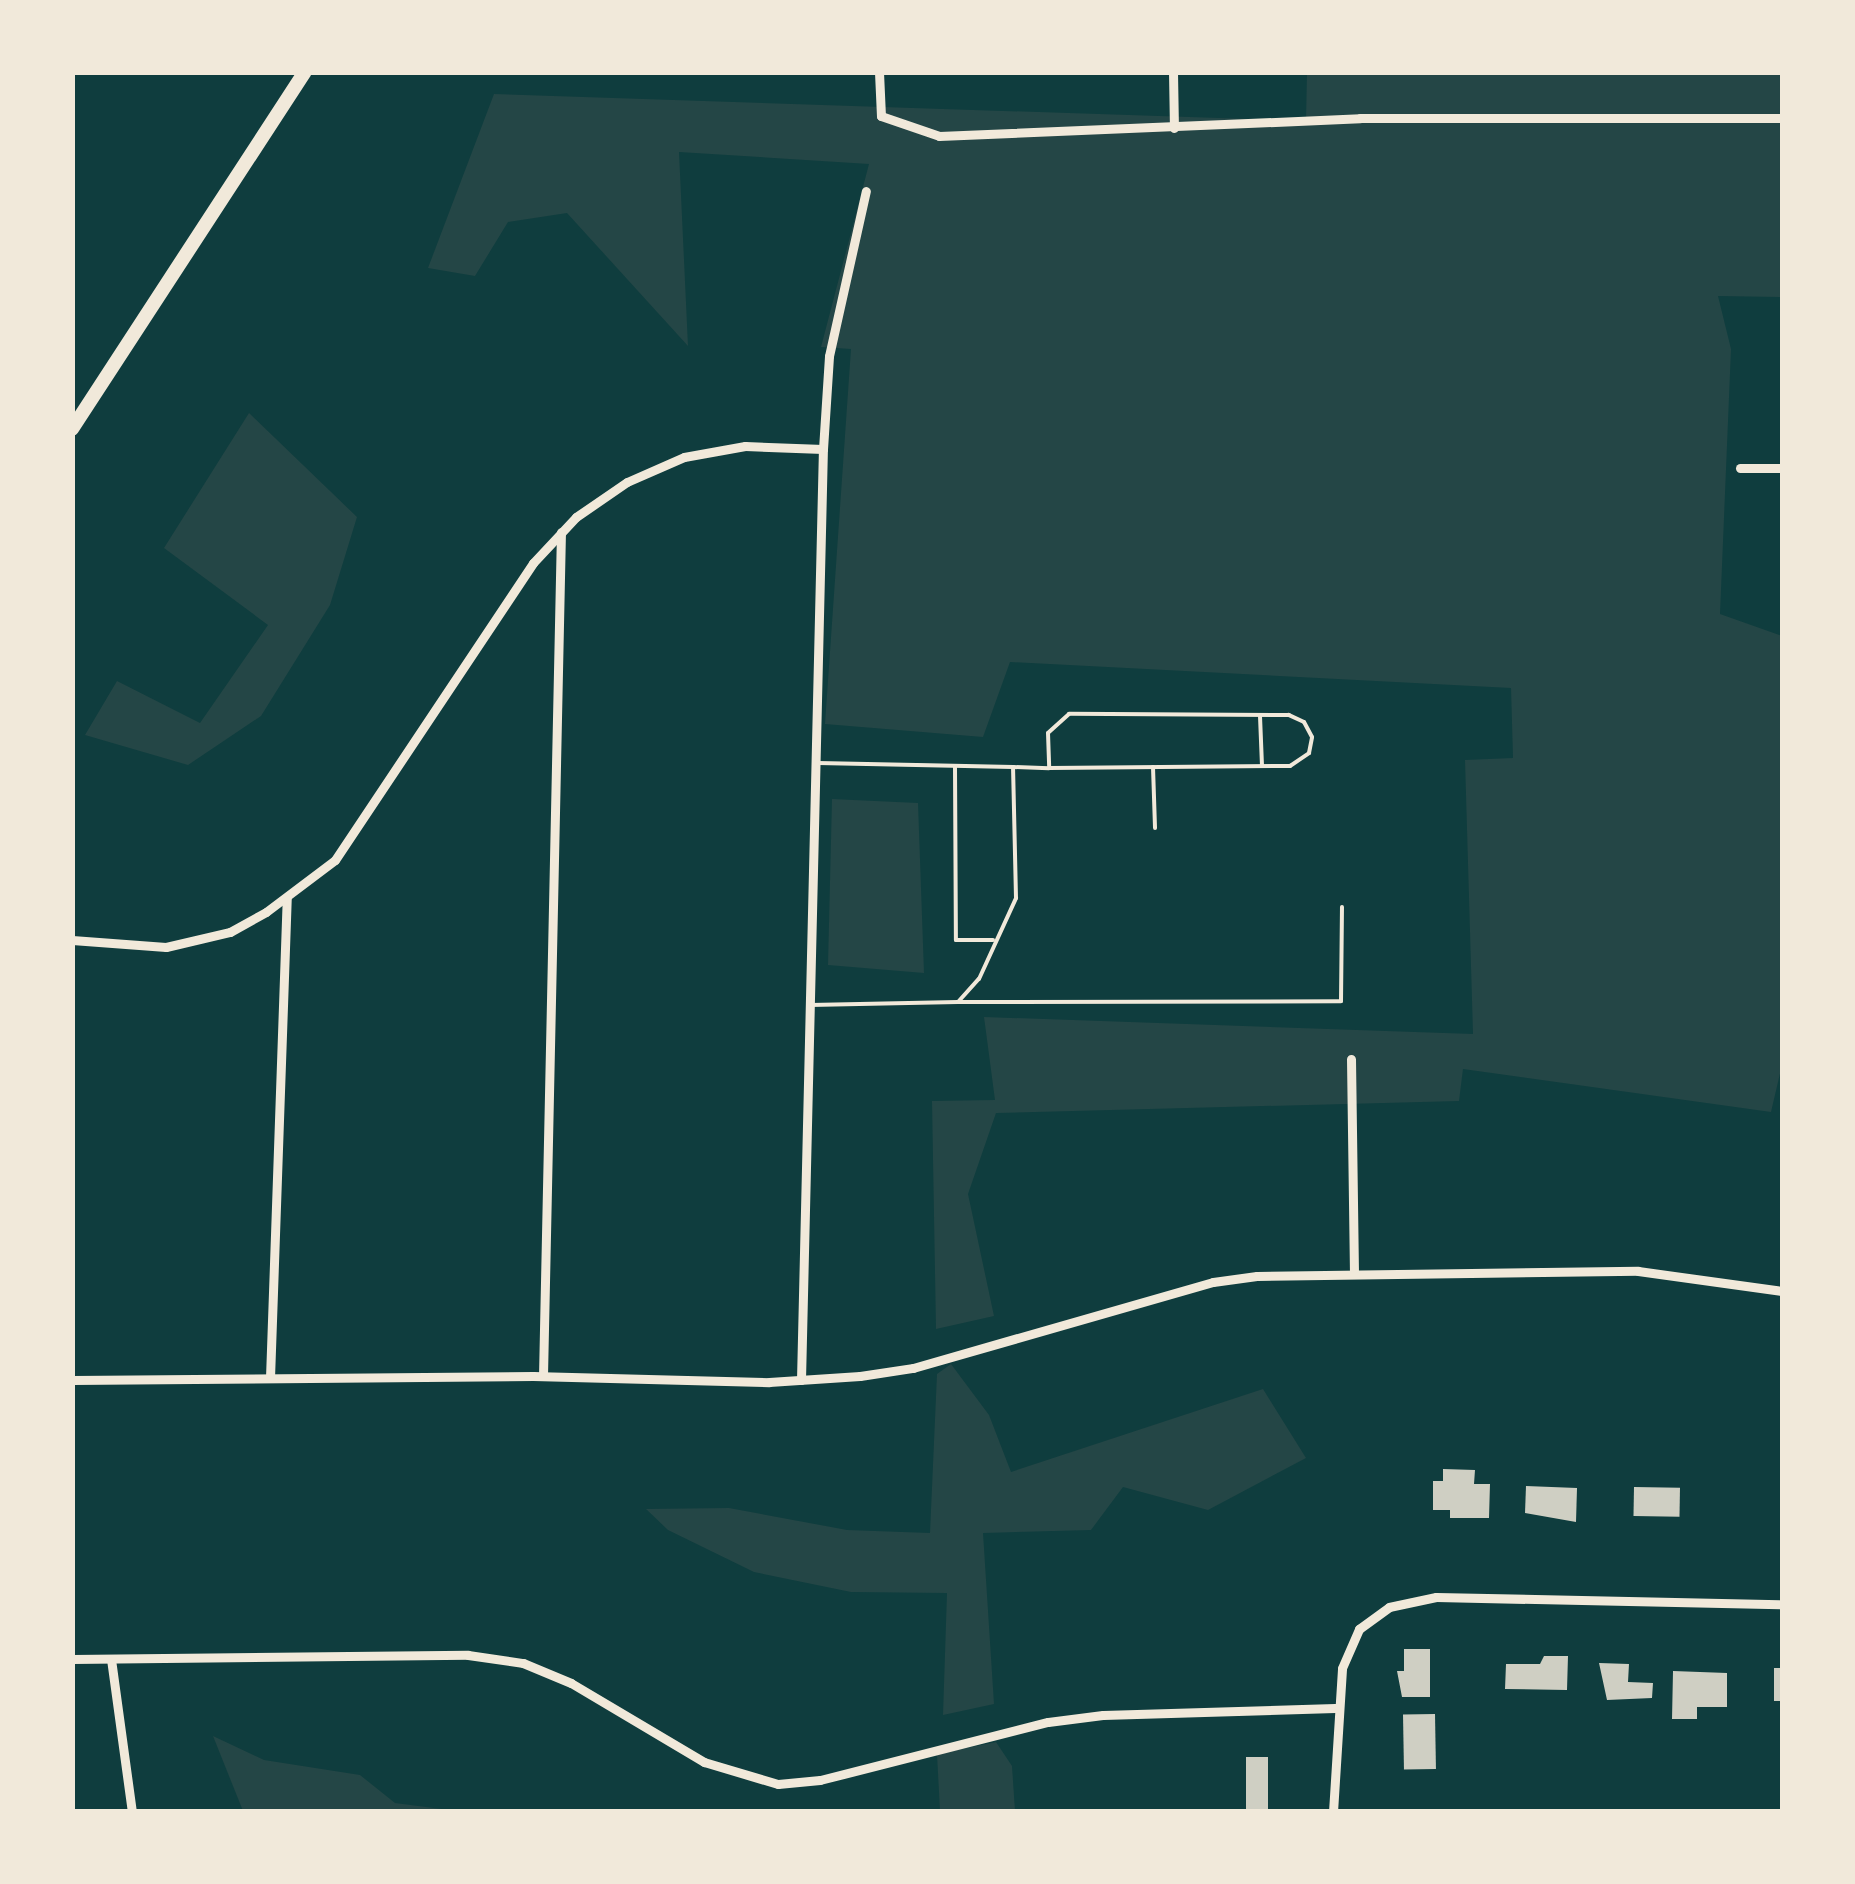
<!DOCTYPE html>
<style>
body{margin:0}
#map{position:relative;width:1855px;height:1884px;overflow:hidden;background:#0f3d3e;font-family:"Golos Text",sans-serif}
div>[style]{position:absolute}
.green>*{inset:0;background:#244646}
.building>*{inset:0;background:#cfcfc3;transform-origin:0 0}
.service>*{height:4px;margin:-2px;padding:0 2px;transform-origin:2px;border-radius:2px;background:#f1e9da}
.minor>*{height:9px;margin:-4.5px;padding:0 4.5px;transform-origin:4.5px;border-radius:4.5px;background:#f1e9da}
.primary>*{height:14px;margin:-7px;padding:0 7px;transform-origin:7px;border-radius:7px;background:#f1e9da}
span{translate:-50% -50%;white-space:nowrap;text-align:center;line-height:1.15;-webkit-text-stroke:8px #f1e9da;paint-order:stroke}
.frame{position:absolute;inset:0;border:75px solid #f1e9da;pointer-events:none}
</style>
<div id="map">
<div class="green">
<div style="clip-path:polygon(1307px 73px,1782px 73px,1782px 297px,1718px 296px,1731px 349px,1720px 614px,1782px 636px,1782px 1065px,1771px 1112px,1463px 1069px,1459px 1101px,996px 1113px,968px 1194px,994px 1316px,936px 1329px,932px 1101px,995px 1100px,984px 1017px,1473px 1034px,1465px 760px,1513px 758px,1511px 688px,1010px 662px,983px 737px,825px 724px,851px 349px,821px 347px,869px 164px,679px 152px,688px 346px,567px 213px,508px 222px,475px 276px,428px 268px,494px 94px,1306px 121px)"></div>
<div style="clip-path:polygon(249px 413px,357px 517px,330px 605px,261px 716px,188px 765px,85px 735px,117px 681px,200px 723px,268px 625px,164px 548px)"></div>
<div style="clip-path:polygon(832px 799px,918px 803px,924px 973px,828px 965px)"></div>
<div style="clip-path:polygon(951px 1364px,989px 1415px,1011px 1472px,1263px 1389px,1306px 1458px,1208px 1510px,1123px 1487px,1091px 1530px,983px 1533px,994px 1704px,943px 1715px,947px 1593px,851px 1592px,754px 1572px,668px 1530px,646px 1509px,729px 1508px,847px 1530px,930px 1533px,937px 1374px)"></div>
<div style="clip-path:polygon(213px 1736px,264px 1760px,360px 1775px,395px 1803px,457px 1811px,243px 1811px)"></div>
<div style="clip-path:polygon(996px 1742px,1012px 1766px,1015px 1811px,940px 1811px,937px 1754px)"></div>
</div>
<div class="building">
<div style="clip-path:polygon(1443px 1469px,1475px 1470px,1474px 1484px,1490px 1484px,1489px 1518px,1450px 1518px,1450px 1510px,1433px 1510px,1433px 1481px,1443px 1481px)"></div>
<div style="clip-path:polygon(1526px 1486px,1577px 1488px,1576px 1522px,1525px 1513px)"></div>
<div style="left:1634px;top:1487px;width:46px;height:29px;rotate:1deg"></div>
<div style="clip-path:polygon(1404px 1649px,1430px 1649px,1430px 1697px,1402px 1697px,1397px 1671px,1404px 1671px)"></div>
<div style="clip-path:polygon(1544px 1656px,1568px 1656px,1567px 1690px,1505px 1689px,1506px 1664px,1540px 1664px)"></div>
<div style="clip-path:polygon(1599px 1663px,1629px 1664px,1628px 1682px,1653px 1683px,1652px 1698px,1607px 1700px)"></div>
<div style="left:1774px;top:1668px;width:8px;height:33px"></div>
<div style="clip-path:polygon(1673px 1671px,1727px 1673px,1727px 1707px,1697px 1707px,1697px 1719px,1672px 1719px)"></div>
<div style="left:1435px;top:1714px;width:55px;height:32px;rotate:89deg"></div>
<div style="left:1246px;top:1757px;width:22px;height:55px"></div>
</div>
<div class="service">
<div style="left:1260px;top:716px;width:50px;rotate:87.7deg"></div>
<div style="left:955px;top:767px;width:173px;rotate:89.7deg"></div>
<div style="left:956px;top:940px;width:37px"></div>
<div style="left:1013px;top:767px;width:36px;rotate:2deg"></div>
<div style="left:1049px;top:768px;width:241px;rotate:-0.5deg"></div>
<div style="left:1290px;top:766px;width:23px;rotate:-34deg"></div>
<div style="left:1309px;top:753px;width:16px;rotate:-79deg"></div>
<div style="left:1312px;top:737px;width:17px;rotate:-118deg"></div>
<div style="left:1304px;top:722px;width:17px;rotate:-155deg"></div>
<div style="left:1289px;top:715px;width:220px;rotate:-179.7deg"></div>
<div style="left:1069px;top:714px;width:28px;rotate:138deg"></div>
<div style="left:1048px;top:733px;width:35px;rotate:88deg"></div>
<div style="left:1153px;top:767px;width:61px;rotate:88.1deg"></div>
<div style="left:958px;top:1002px;width:383px;rotate:-0.1deg"></div>
<div style="left:1341px;top:1001px;width:94px;rotate:-89.4deg"></div>
<div style="left:810px;top:1005px;width:148px;rotate:-1.2deg"></div>
<div style="left:958px;top:1002px;width:31px;rotate:-48deg"></div>
<div style="left:979px;top:979px;width:89px;rotate:-65.4deg"></div>
<div style="left:1016px;top:898px;width:131px;rotate:-91.3deg"></div>
<div style="left:1013px;top:767px;width:195px;rotate:-178.8deg"></div>
</div>
<div class="minor">
<div style="left:879px;top:72px;width:44px;rotate:87.4deg"></div>
<div style="left:881px;top:116px;width:61px;rotate:19deg"></div>
<div style="left:939px;top:136px;width:421px;rotate:-2.4deg"></div>
<div style="left:1360px;top:118px;width:422px"></div>
<div style="left:1173px;top:72px;width:56px;rotate:89deg"></div>
<div style="left:1740px;top:468px;width:42px"></div>
<div style="left:72px;top:940px;width:94px;rotate:4.3deg"></div>
<div style="left:166px;top:947px;width:66px;rotate:-13.2deg"></div>
<div style="left:230px;top:932px;width:41px;rotate:-29.1deg"></div>
<div style="left:266px;top:912px;width:86px;rotate:-37deg"></div>
<div style="left:335px;top:860px;width:357px;rotate:-56.3deg"></div>
<div style="left:533px;top:563px;width:63px;rotate:-46.9deg"></div>
<div style="left:576px;top:517px;width:62px;rotate:-34.5deg"></div>
<div style="left:627px;top:482px;width:62px;rotate:-23.7deg"></div>
<div style="left:684px;top:457px;width:62px;rotate:-10.2deg"></div>
<div style="left:745px;top:446px;width:78px;rotate:2.2deg"></div>
<div style="left:1351px;top:1059px;width:214px;rotate:89.2deg"></div>
<div style="left:543px;top:1376px;width:844px;rotate:-88.78deg"></div>
<div style="left:270px;top:1378px;width:480px;rotate:-88deg"></div>
<div style="left:72px;top:1380px;width:461px;rotate:-0.5deg"></div>
<div style="left:533px;top:1376px;width:236px;rotate:1.5deg"></div>
<div style="left:769px;top:1382px;width:91px;rotate:-3.8deg"></div>
<div style="left:860px;top:1376px;width:54px;rotate:-8.6deg"></div>
<div style="left:913px;top:1368px;width:312px;rotate:-16deg"></div>
<div style="left:1213px;top:1282px;width:44px;rotate:-7.8deg"></div>
<div style="left:1257px;top:1276px;width:381px;rotate:-0.8deg"></div>
<div style="left:1638px;top:1271px;width:145px;rotate:7.9deg"></div>
<div style="left:801px;top:1380px;width:931px;rotate:-88.65deg"></div>
<div style="left:823px;top:449px;width:93px;rotate:-86.3deg"></div>
<div style="left:829px;top:356px;width:169px;rotate:-77.4deg"></div>
<div style="left:72px;top:1659px;width:396px;rotate:-0.6deg"></div>
<div style="left:468px;top:1655px;width:56px;rotate:8.3deg"></div>
<div style="left:523px;top:1663px;width:52px;rotate:22.6deg"></div>
<div style="left:571px;top:1683px;width:155px;rotate:30.7deg"></div>
<div style="left:704px;top:1762px;width:77px;rotate:16.6deg"></div>
<div style="left:778px;top:1784px;width:42px;rotate:-5.4deg"></div>
<div style="left:820px;top:1780px;width:235px;rotate:-14.3deg"></div>
<div style="left:1048px;top:1722px;width:55px;rotate:-7.3deg"></div>
<div style="left:1103px;top:1715px;width:232px;rotate:-1.7deg"></div>
<div style="left:111px;top:1659px;width:154px;rotate:82.2deg"></div>
<div style="left:1333px;top:1812px;width:144px;rotate:-86.4deg"></div>
<div style="left:1342px;top:1668px;width:43px;rotate:-66.4deg"></div>
<div style="left:1359px;top:1629px;width:37px;rotate:-36deg"></div>
<div style="left:1389px;top:1607px;width:48px;rotate:-12deg"></div>
<div style="left:1436px;top:1597px;width:346px;rotate:1.2deg"></div>
</div>
<div class="primary">
<div style="left:72px;top:429px;width:426px;rotate:-56.9deg"></div>
</div>
<div class="frame"></div>
</div>
